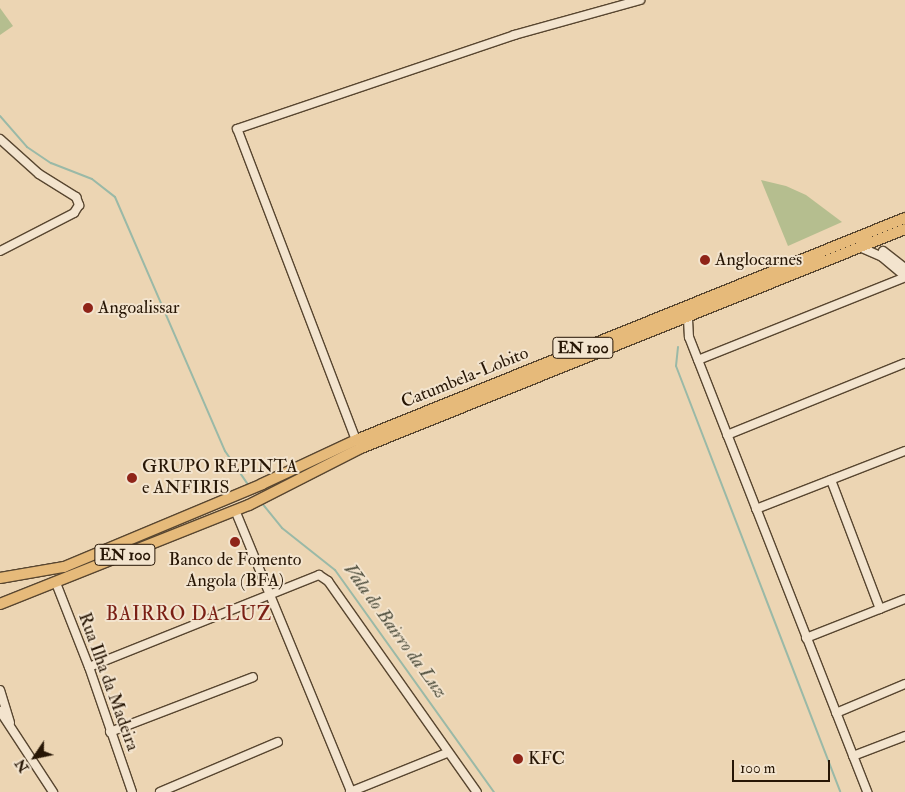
<!DOCTYPE html>
<style>
body{margin:0}
#map{position:relative;width:905px;height:792px;overflow:hidden;background:#ecd5b3;font-family:"IM FELL Double Pica",serif}
div>[style]{position:absolute}
.green>*{inset:0;background:#b5be8f}
.stream>*{height:2px;margin:-1px;padding:0 1px;transform-origin:1px;border-radius:1px;background:#9ab9a7}
.roads{filter:drop-shadow(1px 0 #584630) drop-shadow(-1px 0 #584630) drop-shadow(0 1px #584630) drop-shadow(0 -1px #584630)}
.minor>*{height:8px;margin:-4px;padding:0 4px;transform-origin:4px;border-radius:4px;background:#f3e4ce}
.major>*{height:10px;margin:-5px;padding:0 5px;transform-origin:5px;border-radius:5px;background:#e6ba7a}
.dots>*{width:14px;height:14px;translate:-50% -50%;box-sizing:border-box;border:2px solid #f3e4ce;border-radius:50%}
span{translate:-50% -50%;white-space:nowrap;text-align:center;line-height:1.15;-webkit-text-stroke:4px #f3e4ce;paint-order:stroke}
.shield-label span{padding:1px 4px;background:#f3e4ce;border:1px solid;border-radius:4px;-webkit-text-stroke-width:0}
.shield-label{font-size:16px;color:#271605;font-weight:700}
.poi-label{font-size:18px;color:#271605}
.left{translate:0 -50%;text-align:left}
.street-label{font-size:18px;color:#271605}
.neighbourhood-label{font-size:19px;color:#7a1f14;letter-spacing:1px}
.water-label{font-size:19px;color:#4f4f3e;font-style:italic}
.north{position:absolute;left:10px;top:732px;width:50px;height:50px;-webkit-text-stroke:4px #f3e4ce;paint-order:stroke;rotate:236deg;font-size:14px;font-weight:700;line-height:20px;text-align:center;color:#271605}
.north::after{content:'';display:block;margin:auto;width:18px;height:22px;background:#271605;clip-path:polygon(50% 0,100% 100%,50% 72%,0 100%)}
.scale{position:absolute;left:732px;top:760px;width:98px;height:22px;box-sizing:border-box;border:2px solid #271605;border-top:0;padding-left:6px;font-size:15px;line-height:18px;white-space:nowrap;color:#271605;-webkit-text-stroke:4px #f3e4ce;paint-order:stroke}
</style>
<div id="map">
<div class="green">
<div style="clip-path:polygon(0 8px,13px 26px,0 35px)"></div>
<div style="clip-path:polygon(761px 180px,786px 186px,806px 195px,842px 222px,788px 246px)"></div>
</div>
<div class="stream">
<div style="left:0;top:116px;width:41px;rotate:48.9deg"></div>
<div style="left:27px;top:147px;width:29px;rotate:34deg"></div>
<div style="left:51px;top:163px;width:44px;rotate:21.3deg"></div>
<div style="left:92px;top:179px;width:29px;rotate:38deg"></div>
<div style="left:115px;top:197px;width:277px;rotate:66.6deg"></div>
<div style="left:225px;top:451px;width:42px;rotate:55.6deg"></div>
<div style="left:678px;top:347px;width:19px;rotate:96deg"></div>
<div style="left:676px;top:366px;width:456px;rotate:68.9deg"></div>
<div style="left:261px;top:502px;width:33px;rotate:51deg"></div>
<div style="left:282px;top:528px;width:68px;rotate:38.4deg"></div>
<div style="left:335px;top:570px;width:273px;rotate:54.4deg"></div>
</div>
<div class="roads">
<div class="minor">
<div style="left:0;top:139px;width:52px;rotate:41.9deg"></div>
<div style="left:39px;top:174px;width:44px;rotate:31.9deg"></div>
<div style="left:76px;top:197px;width:9px;rotate:69deg"></div>
<div style="left:79px;top:205px;width:9px;rotate:122deg"></div>
<div style="left:74px;top:213px;width:83px;rotate:152.8deg"></div>
<div style="left:862px;top:248px;width:22px;rotate:24deg"></div>
<div style="left:882px;top:257px;width:30px;rotate:40deg"></div>
<div style="left:883px;top:251px;width:28px;rotate:38deg"></div>
<div style="left:688px;top:319px;width:18px;rotate:87deg"></div>
<div style="left:689px;top:337px;width:489px;rotate:68.6deg"></div>
<div style="left:698px;top:360px;width:223px;rotate:-21.8deg"></div>
<div style="left:727px;top:435px;width:192px;rotate:-22deg"></div>
<div style="left:356px;top:440px;width:333px;rotate:-110.9deg"></div>
<div style="left:237px;top:129px;width:293px;rotate:-18.7deg"></div>
<div style="left:514px;top:35px;width:131px;rotate:-15.5deg"></div>
<div style="left:831px;top:480px;width:138px;rotate:69.2deg"></div>
<div style="left:756px;top:509px;width:160px;rotate:-21.3deg"></div>
<div style="left:235px;top:510px;width:305px;rotate:67.6deg"></div>
<div style="left:56px;top:583px;width:90px;rotate:68.6deg"></div>
<div style="left:89px;top:667px;width:132px;rotate:71deg"></div>
<div style="left:806px;top:638px;width:106px;rotate:-21.5deg"></div>
<div style="left:89px;top:667px;width:248px;rotate:-21.8deg"></div>
<div style="left:319px;top:575px;width:11px;rotate:34deg"></div>
<div style="left:328px;top:581px;width:258px;rotate:54.8deg"></div>
<div style="left:0;top:690px;width:34px;rotate:73deg"></div>
<div style="left:0;top:711px;width:97px;rotate:56.8deg"></div>
<div style="left:836px;top:713px;width:75px;rotate:-22.8deg"></div>
<div style="left:110px;top:732px;width:153px;rotate:-21deg"></div>
<div style="left:853px;top:756px;width:56px;rotate:-21deg"></div>
<div style="left:160px;top:792px;width:128px;rotate:-23deg"></div>
<div style="left:350px;top:792px;width:105px;rotate:-21.9deg"></div>
</div>
<div class="major">
<div style="left:0;top:578px;width:65px;rotate:-9.8deg"></div>
<div style="left:64px;top:567px;width:215px;rotate:-22.7deg"></div>
<div style="left:262px;top:484px;width:104px;rotate:-25.1deg"></div>
<div style="left:356px;top:440px;width:592px;rotate:-22.02deg"></div>
<div style="left:0;top:604px;width:268px;rotate:-21.7deg"></div>
<div style="left:249px;top:505px;width:126px;rotate:-27deg"></div>
<div style="left:361px;top:448px;width:586px;rotate:-21.93deg"></div>
</div>
</div>
<div class="dots">
<div style="left:705px;top:260px;background:#8f2418"></div>
<div style="left:88px;top:308px;background:#8f2418"></div>
<div style="left:132px;top:478px;background:#8f2418"></div>
<div style="left:235px;top:542px;background:#8f2418"></div>
<div style="left:518px;top:759px;background:#8f2418"></div>
</div>
<div class="shield-label">
<span style="left:583px;top:348px">EN 100</span>
<span style="left:125px;top:555px">EN 100</span>
</div>
<div class="poi-label">
<span class="left" style="left:715px;top:260px">Anglocarnes</span>
<span class="left" style="left:98px;top:308px">Angoalissar</span>
<span class="left" style="left:142px;top:478px">GRUPO REPINTA<br>e ANFIRIS</span>
<span style="left:235px;top:571px">Banco de Fomento<br>Angola (BFA)</span>
<span class="left" style="left:528px;top:759px">KFC</span>
</div>
<div class="street-label">
<span style="left:465px;top:378px;rotate:-22deg">Catumbela-Lobito</span>
<span style="left:108px;top:682px;rotate:70deg">Rua Ilha da Madeira</span>
</div>
<div class="neighbourhood-label">
<span style="left:189px;top:615px">BAIRRO DA LUZ</span>
</div>
<div class="water-label">
<span style="left:395px;top:631px;rotate:54deg">Vala do Bairro da Luz</span>
</div>
<div class="north">N</div>
<div class="scale">100 m</div>
</div>
